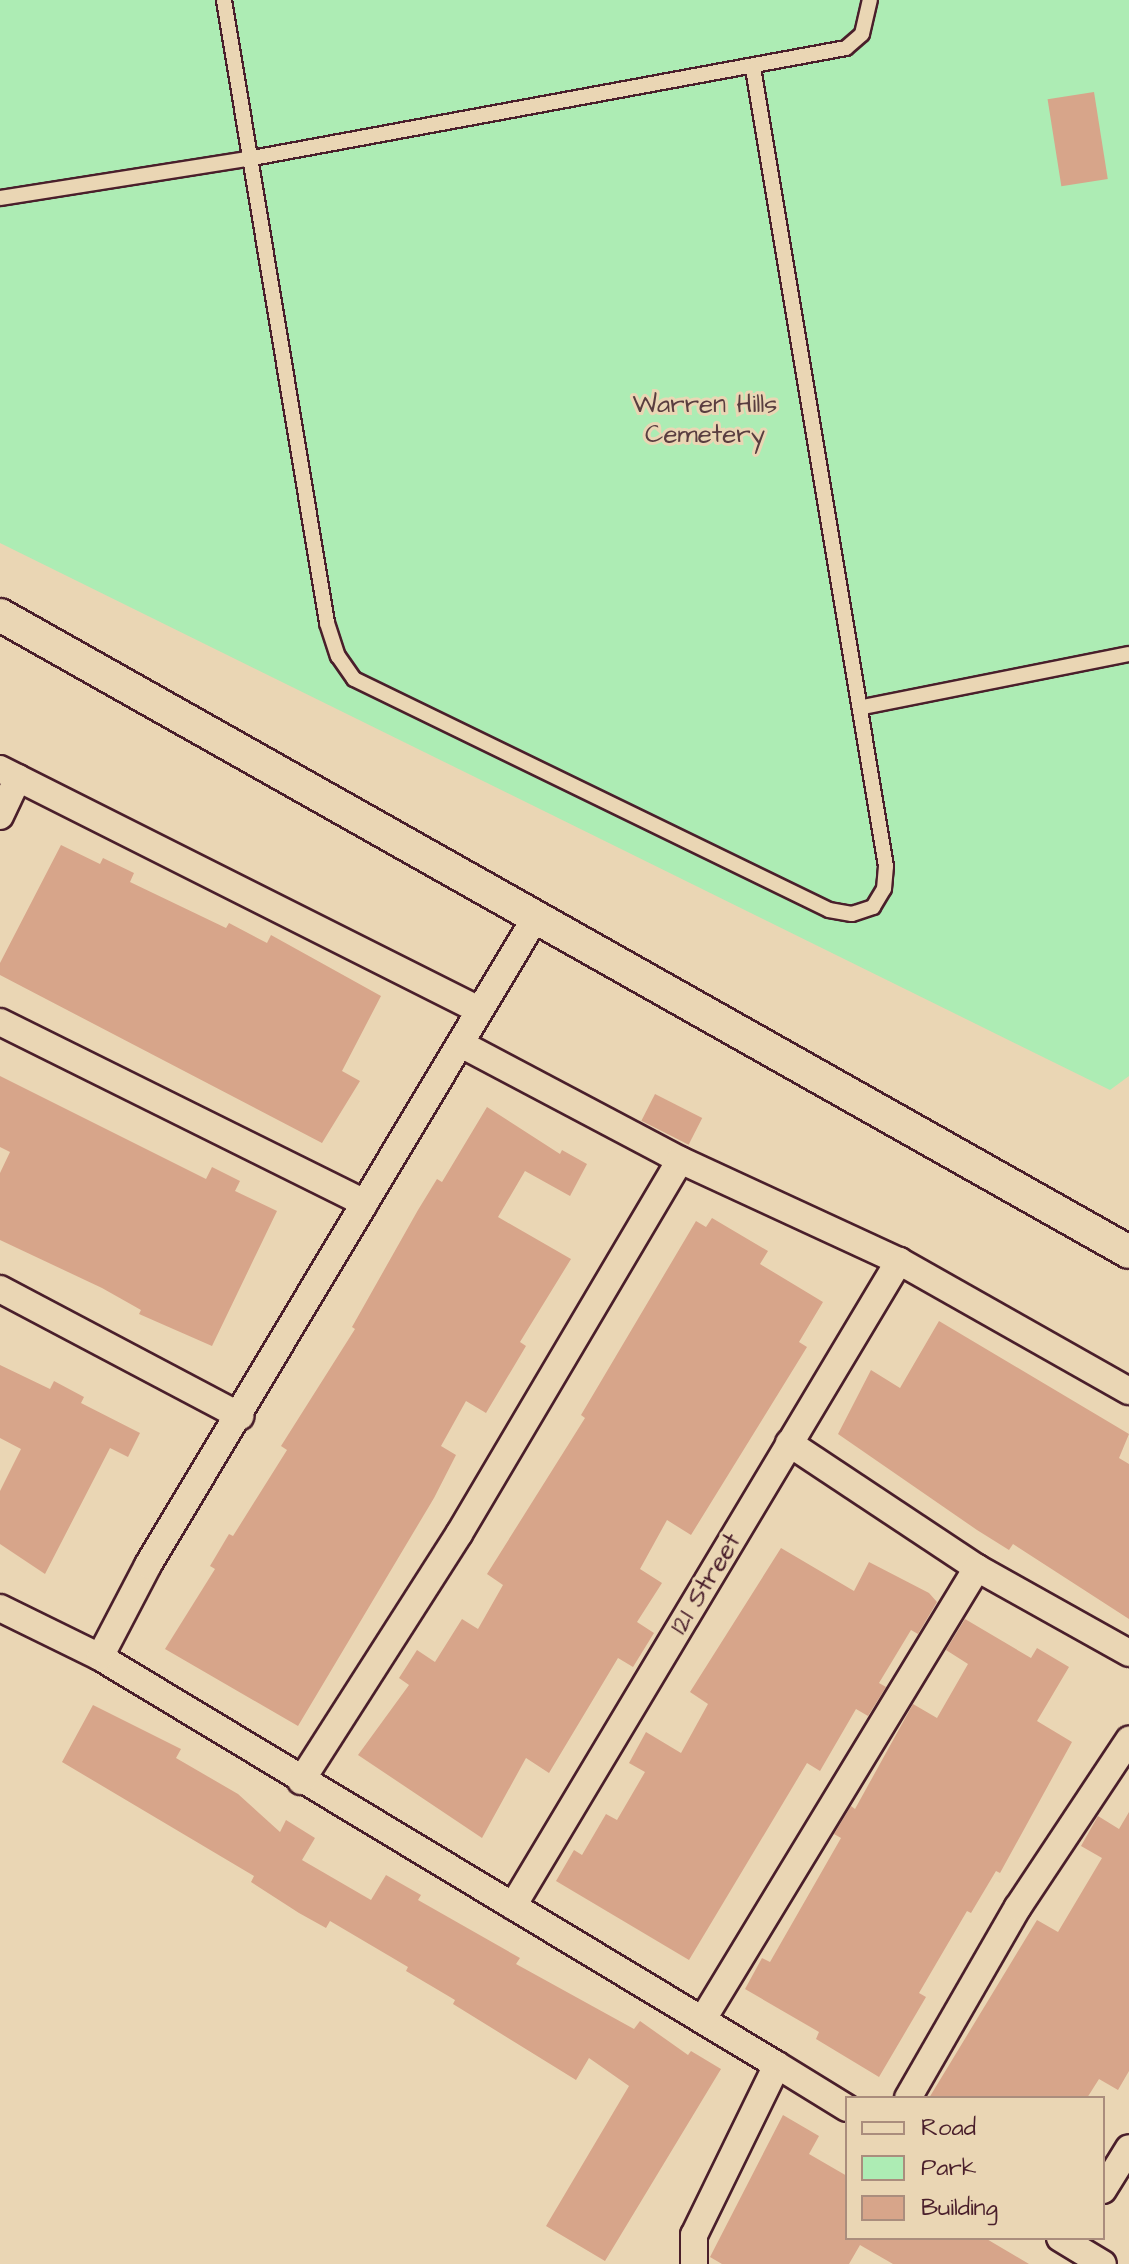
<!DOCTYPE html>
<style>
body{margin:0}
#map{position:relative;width:1129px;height:2264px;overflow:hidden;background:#ead6b4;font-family:"Architects Daughter",sans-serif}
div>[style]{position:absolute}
.green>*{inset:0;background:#adecb4}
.building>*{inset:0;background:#d7a58a;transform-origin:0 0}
.roads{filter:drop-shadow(2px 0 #4a1f2b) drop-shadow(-2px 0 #4a1f2b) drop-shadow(0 2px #4a1f2b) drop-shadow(0 -2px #4a1f2b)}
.service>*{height:14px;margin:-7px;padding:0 7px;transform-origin:7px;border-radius:7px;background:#ead6b4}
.minor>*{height:26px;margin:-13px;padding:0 13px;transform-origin:13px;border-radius:13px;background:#ead6b4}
.tertiary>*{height:32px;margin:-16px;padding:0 16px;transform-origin:16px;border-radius:16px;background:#ead6b4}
span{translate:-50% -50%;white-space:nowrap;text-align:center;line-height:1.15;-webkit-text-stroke:6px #ead6b4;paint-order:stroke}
.park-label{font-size:26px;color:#593e40}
.street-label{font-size:26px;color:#4a1f2b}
.legend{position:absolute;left:845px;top:2096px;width:260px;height:144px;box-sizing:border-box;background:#ead6b4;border:2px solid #aa8d7d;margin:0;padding:10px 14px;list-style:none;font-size:24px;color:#4a1f2b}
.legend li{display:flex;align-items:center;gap:16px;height:40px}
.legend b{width:40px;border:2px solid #aa8d7d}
</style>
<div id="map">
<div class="green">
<div style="clip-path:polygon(0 0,1129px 0,1129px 1076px,1110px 1090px,0 543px)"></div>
</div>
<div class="building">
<div style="left:1094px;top:92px;width:88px;height:47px;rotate:81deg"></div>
<div style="clip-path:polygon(61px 845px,100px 864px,103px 858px,134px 873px,130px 882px,226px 928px,229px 923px,267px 943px,271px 935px,381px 996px,342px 1071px,360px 1081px,322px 1143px,0 975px,0 963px)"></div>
<div style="clip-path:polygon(0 1076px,206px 1179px,212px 1167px,240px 1181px,235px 1191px,277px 1211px,212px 1346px,139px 1314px,141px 1310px,102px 1288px,0 1240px,0 1173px,10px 1152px,0 1147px)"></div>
<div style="left:655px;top:1094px;width:53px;height:30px;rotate:27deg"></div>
<div style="clip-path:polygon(487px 1107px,560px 1154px,562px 1150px,587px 1164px,570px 1196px,525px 1171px,498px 1217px,571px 1259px,520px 1342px,526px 1346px,486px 1413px,466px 1401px,441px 1446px,456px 1455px,434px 1498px,298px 1726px,165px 1649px,215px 1569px,210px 1566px,229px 1534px,233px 1536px,287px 1450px,281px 1446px,355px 1329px,352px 1327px,418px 1210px,437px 1179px,442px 1182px)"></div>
<div style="clip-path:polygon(712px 1218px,768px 1251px,760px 1264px,823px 1302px,799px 1342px,807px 1347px,691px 1535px,667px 1520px,640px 1569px,662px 1583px,637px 1622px,654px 1633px,633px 1667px,618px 1658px,549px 1773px,526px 1758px,482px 1838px,358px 1755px,409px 1685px,399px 1678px,417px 1650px,435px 1662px,462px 1619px,478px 1629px,503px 1585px,487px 1574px,585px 1418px,581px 1415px,696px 1221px,706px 1227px)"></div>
<div style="clip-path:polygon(939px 1321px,1129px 1434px,1119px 1458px,1129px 1464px,1129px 1619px,1013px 1544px,1009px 1550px,977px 1530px,838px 1434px,871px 1370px,900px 1388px)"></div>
<div style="clip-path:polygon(0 1365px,50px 1389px,54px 1381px,84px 1397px,81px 1403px,140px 1433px,128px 1457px,110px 1448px,45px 1574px,0 1544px,0 1491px,21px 1449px,0 1438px)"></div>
<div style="clip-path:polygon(781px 1548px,854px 1591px,869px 1562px,929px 1593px,937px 1602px,918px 1634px,911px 1630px,879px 1683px,886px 1687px,868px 1716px,856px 1709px,820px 1771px,807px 1763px,689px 1960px,556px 1881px,574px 1850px,582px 1855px,606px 1814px,617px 1820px,645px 1772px,629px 1763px,646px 1732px,681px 1753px,708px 1704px,690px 1692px)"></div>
<div style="clip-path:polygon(965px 1619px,1031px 1658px,1037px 1648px,1069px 1667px,1037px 1721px,1072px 1742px,1000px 1873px,996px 1871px,971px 1913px,967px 1911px,919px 1993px,926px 1997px,879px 2077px,816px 2039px,819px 2032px,745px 1989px,762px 1958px,770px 1962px,841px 1838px,834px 1834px,851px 1806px,855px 1809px,913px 1704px,937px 1718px,968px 1664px,946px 1650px)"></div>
<div style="clip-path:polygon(93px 1705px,181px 1749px,176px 1758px,238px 1794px,280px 1832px,286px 1820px,315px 1838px,302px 1860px,371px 1900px,386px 1875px,421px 1895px,418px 1900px,520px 1958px,516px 1964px,634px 2029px,640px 2021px,688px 2055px,691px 2051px,721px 2069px,605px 2261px,546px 2226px,629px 2086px,589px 2058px,576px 2080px,453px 2004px,455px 2000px,406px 1971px,408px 1967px,330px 1921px,326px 1928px,299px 1913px,251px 1882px,254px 1876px,62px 1762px)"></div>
<div style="clip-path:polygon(1129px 1812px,1129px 2071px,1118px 2090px,1099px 2079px,1087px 2098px,929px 2098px,1037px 1920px,1058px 1932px,1102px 1858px,1081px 1846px,1098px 1816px,1119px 1829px)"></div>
<div style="clip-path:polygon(783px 2115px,819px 2136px,809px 2154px,847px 2176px,847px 2238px,985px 2238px,1029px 2264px,893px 2264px,860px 2245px,849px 2264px,722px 2264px,710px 2257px)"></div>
</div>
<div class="roads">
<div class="service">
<div style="left:224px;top:0;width:631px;rotate:80.61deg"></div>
<div style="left:327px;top:623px;width:35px;rotate:72deg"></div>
<div style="left:338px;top:656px;width:28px;rotate:55deg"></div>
<div style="left:354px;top:679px;width:528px;rotate:25.93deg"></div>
<div style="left:829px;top:910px;width:23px;rotate:10deg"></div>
<div style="left:852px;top:914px;width:22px;rotate:-18deg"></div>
<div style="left:873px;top:907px;width:21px;rotate:-59deg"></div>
<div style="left:884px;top:889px;width:23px;rotate:-85deg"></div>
<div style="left:886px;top:866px;width:809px;rotate:-99.46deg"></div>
<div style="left:0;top:198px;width:250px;rotate:-9deg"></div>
<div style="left:247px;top:159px;width:609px;rotate:-10.5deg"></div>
<div style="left:846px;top:48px;width:21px;rotate:-41deg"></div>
<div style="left:862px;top:34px;width:35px;rotate:-77deg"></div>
<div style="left:863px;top:707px;width:271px;rotate:-11.3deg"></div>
</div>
<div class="minor">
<div style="left:0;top:769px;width:536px;rotate:26.71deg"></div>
<div style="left:0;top:816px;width:42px;rotate:-64.7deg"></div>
<div style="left:0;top:1022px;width:407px;rotate:26.4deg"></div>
<div style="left:461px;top:1044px;width:248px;rotate:27.9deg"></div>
<div style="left:680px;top:1160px;width:241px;rotate:24.8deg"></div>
<div style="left:899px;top:1261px;width:264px;rotate:29.5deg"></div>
<div style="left:0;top:1289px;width:272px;rotate:27.9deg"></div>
<div style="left:789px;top:1443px;width:226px;rotate:33.6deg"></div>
<div style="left:977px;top:1568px;width:174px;rotate:29.2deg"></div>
<div style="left:0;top:1608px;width:111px;rotate:26.1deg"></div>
<div style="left:100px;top:1657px;width:790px;rotate:31.08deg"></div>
<div style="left:777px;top:2065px;width:189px;rotate:116deg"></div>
<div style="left:694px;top:2235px;width:29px;rotate:90deg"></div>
<div style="left:100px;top:1657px;width:104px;rotate:-62.4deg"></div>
<div style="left:148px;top:1565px;width:752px;rotate:-59.1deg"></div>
<div style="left:301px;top:1781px;width:293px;rotate:-57.4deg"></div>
<div style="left:459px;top:1534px;width:434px;rotate:-59.4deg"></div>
<div style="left:513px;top:1906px;width:752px;rotate:-59.1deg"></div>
<div style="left:703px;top:2019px;width:528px;rotate:-58.72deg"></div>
<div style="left:777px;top:2065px;width:82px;rotate:31.6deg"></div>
<div style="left:908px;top:2098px;width:220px;rotate:-60.1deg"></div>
<div style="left:1018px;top:1907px;width:201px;rotate:-56.4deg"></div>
<div style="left:1103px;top:2190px;width:49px;rotate:-58.2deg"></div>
<div style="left:1060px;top:2238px;width:50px;rotate:31.2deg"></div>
</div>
<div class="tertiary">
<div style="left:0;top:615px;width:1296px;rotate:29.43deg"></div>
</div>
</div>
<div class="park-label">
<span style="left:705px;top:420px">Warren Hills<br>Cemetery</span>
</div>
<div class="street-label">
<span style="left:706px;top:1584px;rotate:-59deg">121 Street</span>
</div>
<ul class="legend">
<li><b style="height:10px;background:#ead6b4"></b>Road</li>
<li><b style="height:22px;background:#adecb4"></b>Park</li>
<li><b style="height:22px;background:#d7a58a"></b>Building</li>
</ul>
</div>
